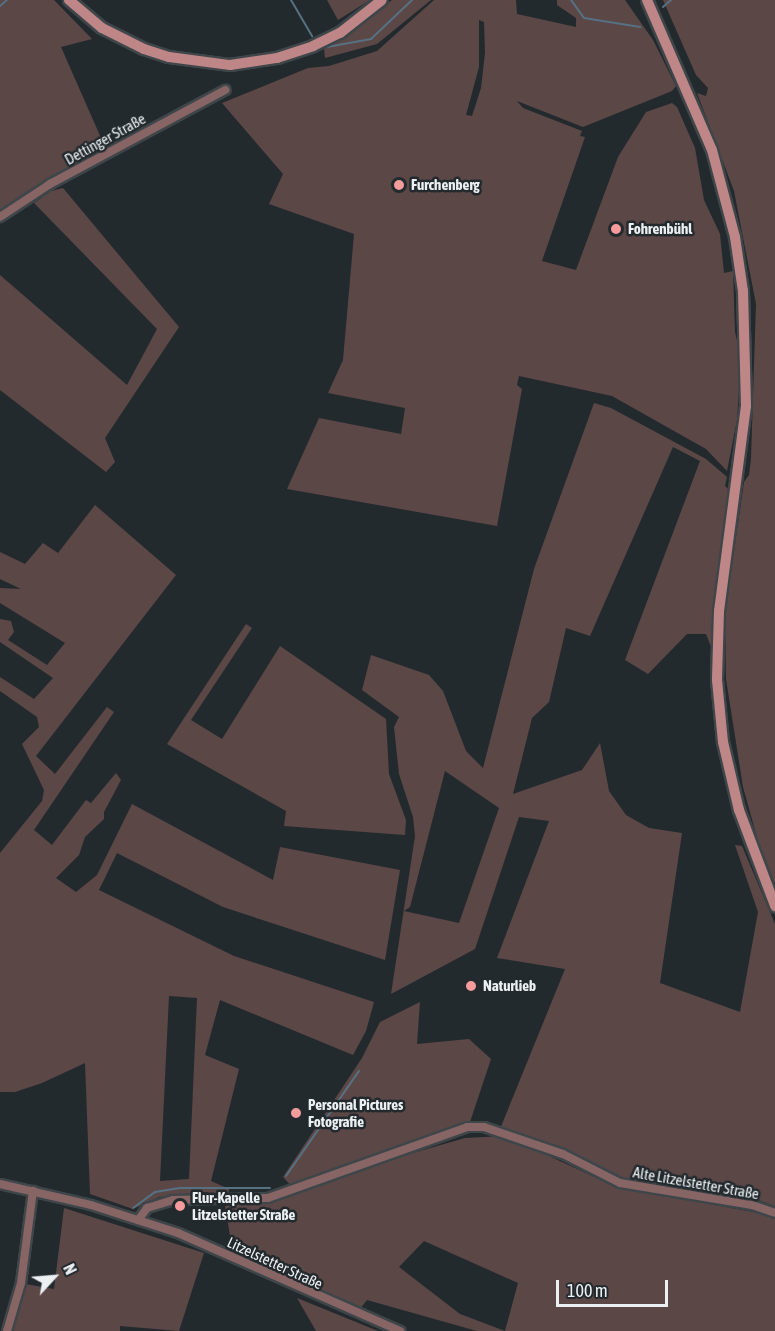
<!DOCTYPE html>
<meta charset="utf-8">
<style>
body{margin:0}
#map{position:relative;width:775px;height:1331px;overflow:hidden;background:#232a2e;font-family:"Asap Condensed",sans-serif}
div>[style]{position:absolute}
.green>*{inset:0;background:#5c4747}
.stream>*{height:2px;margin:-1px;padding:0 1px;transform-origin:1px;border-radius:1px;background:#567182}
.roads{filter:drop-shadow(2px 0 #3f464a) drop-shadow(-2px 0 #3f464a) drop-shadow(0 2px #3f464a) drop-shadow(0 -2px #3f464a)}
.minor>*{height:8px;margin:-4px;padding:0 4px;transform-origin:4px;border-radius:4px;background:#886565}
.secondary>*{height:10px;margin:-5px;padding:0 5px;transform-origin:5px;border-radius:5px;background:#be8687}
.dots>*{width:16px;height:16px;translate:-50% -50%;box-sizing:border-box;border:3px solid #232a2e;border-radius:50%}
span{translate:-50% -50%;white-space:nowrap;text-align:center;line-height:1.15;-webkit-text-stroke:5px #232a2e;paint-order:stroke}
.street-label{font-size:15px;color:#ecf0f3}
.poi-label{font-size:15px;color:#ecf0f3;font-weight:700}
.left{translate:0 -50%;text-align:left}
.north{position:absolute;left:24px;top:1247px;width:60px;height:60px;-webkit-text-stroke:4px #232a2e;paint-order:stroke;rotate:64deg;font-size:16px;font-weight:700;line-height:24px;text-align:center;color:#ecf0f3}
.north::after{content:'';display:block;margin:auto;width:21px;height:27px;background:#ecf0f3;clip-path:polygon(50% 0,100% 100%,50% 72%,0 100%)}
.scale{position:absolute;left:556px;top:1280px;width:112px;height:27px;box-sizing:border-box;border:3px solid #ecf0f3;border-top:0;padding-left:8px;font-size:18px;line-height:21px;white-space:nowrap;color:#ecf0f3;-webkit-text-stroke:4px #232a2e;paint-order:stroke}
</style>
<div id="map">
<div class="green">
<div style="clip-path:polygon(0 0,54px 0,92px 39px,61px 47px,105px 147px,0 214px)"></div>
<div style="clip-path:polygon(327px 0,370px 0,338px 20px)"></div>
<div style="clip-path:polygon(392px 0,431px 0,377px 44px,325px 58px,324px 49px)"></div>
<div style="clip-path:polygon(evenodd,434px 0,516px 0,517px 14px,576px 27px,576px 18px,557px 5px,557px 0,625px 0,653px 40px,676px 86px,672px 91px,583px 127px,517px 101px,523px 108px,582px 131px,580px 136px,585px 137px,542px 261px,576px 270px,618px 157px,646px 112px,672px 103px,677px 107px,695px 148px,704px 200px,720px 234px,724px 273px,733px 271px,735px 332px,741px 358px,737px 420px,727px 471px,706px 449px,612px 396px,519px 376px,517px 385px,522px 389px,497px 526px,287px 489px,319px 418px,401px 434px,405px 408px,328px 393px,343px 360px,354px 234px,269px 204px,283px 174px,222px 103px,308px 68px,329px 66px,377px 51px,434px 0,479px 20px,484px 22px,485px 53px,481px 88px,472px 116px,466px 115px,479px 67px,479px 20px)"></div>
<div style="clip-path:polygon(663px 0,775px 0,775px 884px,758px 841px,743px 787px,726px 679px,725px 613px,744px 482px,749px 475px,751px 459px,756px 304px,734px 191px,697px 93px,706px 96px,708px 88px,696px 75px)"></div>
<div style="clip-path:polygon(63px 188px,179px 327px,105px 438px,115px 462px,106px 472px,0 390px,0 275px,127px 385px,157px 329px,34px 203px,51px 191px)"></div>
<div style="clip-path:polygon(evenodd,594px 403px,611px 408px,706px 459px,727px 477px,725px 486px,733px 493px,713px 610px,712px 649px,706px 634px,687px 634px,648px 674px,625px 660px,700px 461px,673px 447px,590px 636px,566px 628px,549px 702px,532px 718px,513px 794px,582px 770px,600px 743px,609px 791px,626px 815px,649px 828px,682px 833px,660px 983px,740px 1012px,758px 912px,735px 845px,742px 846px,775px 924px,775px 1206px,750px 1197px,621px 1178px,564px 1152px,500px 1129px,565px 969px,497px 958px,549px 821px,519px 817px,475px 949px,391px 994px,415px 836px,413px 817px,399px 774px,394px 727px,399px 717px,362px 690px,371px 655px,429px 675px,443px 691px,466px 751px,483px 768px,534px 569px,594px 403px,445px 771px,499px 808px,459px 923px,404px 911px,410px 907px,445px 771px)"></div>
<div style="clip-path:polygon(evenodd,95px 505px,176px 575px,36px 756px,55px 774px,107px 707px,114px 712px,34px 830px,52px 845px,86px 800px,91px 803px,116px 773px,121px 780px,104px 812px,104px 819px,85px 837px,79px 855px,56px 878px,76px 892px,97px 875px,132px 804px,273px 880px,280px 847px,400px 870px,385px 960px,223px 907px,117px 853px,99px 890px,234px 956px,374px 1002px,366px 1031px,353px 1055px,220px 1000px,205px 1055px,239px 1069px,211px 1181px,229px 1189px,228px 1195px,204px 1192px,159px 1197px,133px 1209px,90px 1194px,85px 1063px,42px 1083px,15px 1092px,0 1092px,0 853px,42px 801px,44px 790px,22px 744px,39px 727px,37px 717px,0 691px,0 677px,34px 699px,53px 678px,0 642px,0 619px,11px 621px,14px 632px,8px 640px,47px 665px,65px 643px,0 603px,0 588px,21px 589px,0 579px,0 552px,25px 564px,43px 543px,58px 553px,95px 505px,169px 996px,197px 998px,189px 1179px,160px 1181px,169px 996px)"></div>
<div style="clip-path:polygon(246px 624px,252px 628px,191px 720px,222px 739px,280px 646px,386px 719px,389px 774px,406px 820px,405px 835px,284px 826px,286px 811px,167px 744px)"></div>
<div style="clip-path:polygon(evenodd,420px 1002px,417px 1044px,469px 1039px,491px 1059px,469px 1125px,392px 1159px,465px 1138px,506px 1136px,616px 1187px,775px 1216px,775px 1331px,477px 1331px,367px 1300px,359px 1310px,343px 1304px,232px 1247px,225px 1206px,282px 1198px,294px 1189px,283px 1177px,362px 1058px,380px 1022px,420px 1002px,424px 1241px,518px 1283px,505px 1331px,460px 1314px,399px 1267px,424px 1241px)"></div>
<div style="clip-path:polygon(64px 1208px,204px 1253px,179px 1331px,120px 1326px,120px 1331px,11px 1331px,25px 1284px,54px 1289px)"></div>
<div style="clip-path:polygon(297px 1298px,378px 1331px,316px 1331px)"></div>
</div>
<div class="stream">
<div style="left:291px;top:0;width:42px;rotate:59.7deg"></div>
<div style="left:571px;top:0;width:22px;rotate:54deg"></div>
<div style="left:584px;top:18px;width:57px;rotate:9.1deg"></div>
<div style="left:0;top:6px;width:9px;rotate:-41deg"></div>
<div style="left:663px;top:7px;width:11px;rotate:-41deg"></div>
<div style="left:327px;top:47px;width:45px;rotate:-10.3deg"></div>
<div style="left:371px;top:39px;width:57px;rotate:-43.6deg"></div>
<div style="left:286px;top:1176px;width:128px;rotate:-55.2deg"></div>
<div style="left:133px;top:1208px;width:27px;rotate:-36deg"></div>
<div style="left:155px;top:1192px;width:25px;rotate:-9deg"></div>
<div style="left:180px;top:1188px;width:90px"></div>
</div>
<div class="roads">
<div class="minor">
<div style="left:0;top:217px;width:60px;rotate:-33.4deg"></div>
<div style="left:50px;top:184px;width:199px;rotate:-28.2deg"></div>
<div style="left:0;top:1184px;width:93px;rotate:13deg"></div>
<div style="left:91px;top:1205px;width:91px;rotate:17.8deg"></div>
<div style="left:178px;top:1233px;width:243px;rotate:23.8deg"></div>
<div style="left:139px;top:1219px;width:14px;rotate:-54deg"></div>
<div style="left:147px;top:1208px;width:27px;rotate:-17deg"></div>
<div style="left:173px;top:1200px;width:95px;rotate:-1.2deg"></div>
<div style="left:268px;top:1198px;width:211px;rotate:-19.6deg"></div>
<div style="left:467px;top:1127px;width:17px"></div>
<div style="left:484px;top:1127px;width:83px;rotate:18.9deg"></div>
<div style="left:563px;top:1154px;width:64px;rotate:27deg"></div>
<div style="left:620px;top:1183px;width:134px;rotate:9.5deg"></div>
<div style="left:752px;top:1205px;width:24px;rotate:19deg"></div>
<div style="left:7px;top:1331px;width:50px;rotate:-73.7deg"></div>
<div style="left:21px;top:1283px;width:93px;rotate:-82.6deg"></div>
</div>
<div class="secondary">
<div style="left:69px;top:0;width:43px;rotate:40.3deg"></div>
<div style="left:102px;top:28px;width:47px;rotate:26.6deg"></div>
<div style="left:144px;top:49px;width:26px;rotate:18deg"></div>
<div style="left:169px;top:57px;width:62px;rotate:7.5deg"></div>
<div style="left:230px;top:65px;width:48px;rotate:-8.5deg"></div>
<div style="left:277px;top:58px;width:38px;rotate:-18deg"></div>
<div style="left:313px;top:46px;width:30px;rotate:-26deg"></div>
<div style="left:340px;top:33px;width:53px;rotate:-38.2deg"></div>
<div style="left:647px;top:0;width:163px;rotate:66.6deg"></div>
<div style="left:712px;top:150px;width:90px;rotate:75.2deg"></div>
<div style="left:735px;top:237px;width:55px;rotate:81.6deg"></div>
<div style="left:743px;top:291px;width:115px;rotate:88.5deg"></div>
<div style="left:746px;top:406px;width:207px;rotate:97.5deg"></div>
<div style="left:719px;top:611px;width:69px;rotate:91.7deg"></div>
<div style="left:717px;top:680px;width:62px;rotate:84.5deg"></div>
<div style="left:723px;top:742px;width:70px;rotate:76.8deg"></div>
<div style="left:739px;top:810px;width:103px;rotate:69.4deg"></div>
</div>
</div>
<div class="dots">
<div style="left:399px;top:185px;background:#f59b9c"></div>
<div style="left:616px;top:229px;background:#f59b9c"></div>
<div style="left:471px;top:986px;background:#f59b9c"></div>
<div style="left:296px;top:1113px;background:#f59b9c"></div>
<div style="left:180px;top:1206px;background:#f59b9c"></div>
</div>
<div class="street-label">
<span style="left:105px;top:139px;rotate:-29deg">Dettinger Straße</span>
<span style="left:696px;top:1183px;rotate:10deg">Alte Litzelstetter Straße</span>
<span style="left:275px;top:1263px;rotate:25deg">Litzelstetter Straße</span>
</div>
<div class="poi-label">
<span class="left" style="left:411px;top:185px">Furchenberg</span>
<span class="left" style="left:628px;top:229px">Fohrenbühl</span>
<span class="left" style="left:483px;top:986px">Naturlieb</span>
<span class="left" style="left:308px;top:1113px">Personal Pictures<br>Fotografie</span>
<span class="left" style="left:192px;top:1206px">Flur-Kapelle<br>Litzelstetter Straße</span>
</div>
<div class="north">N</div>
<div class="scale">100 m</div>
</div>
